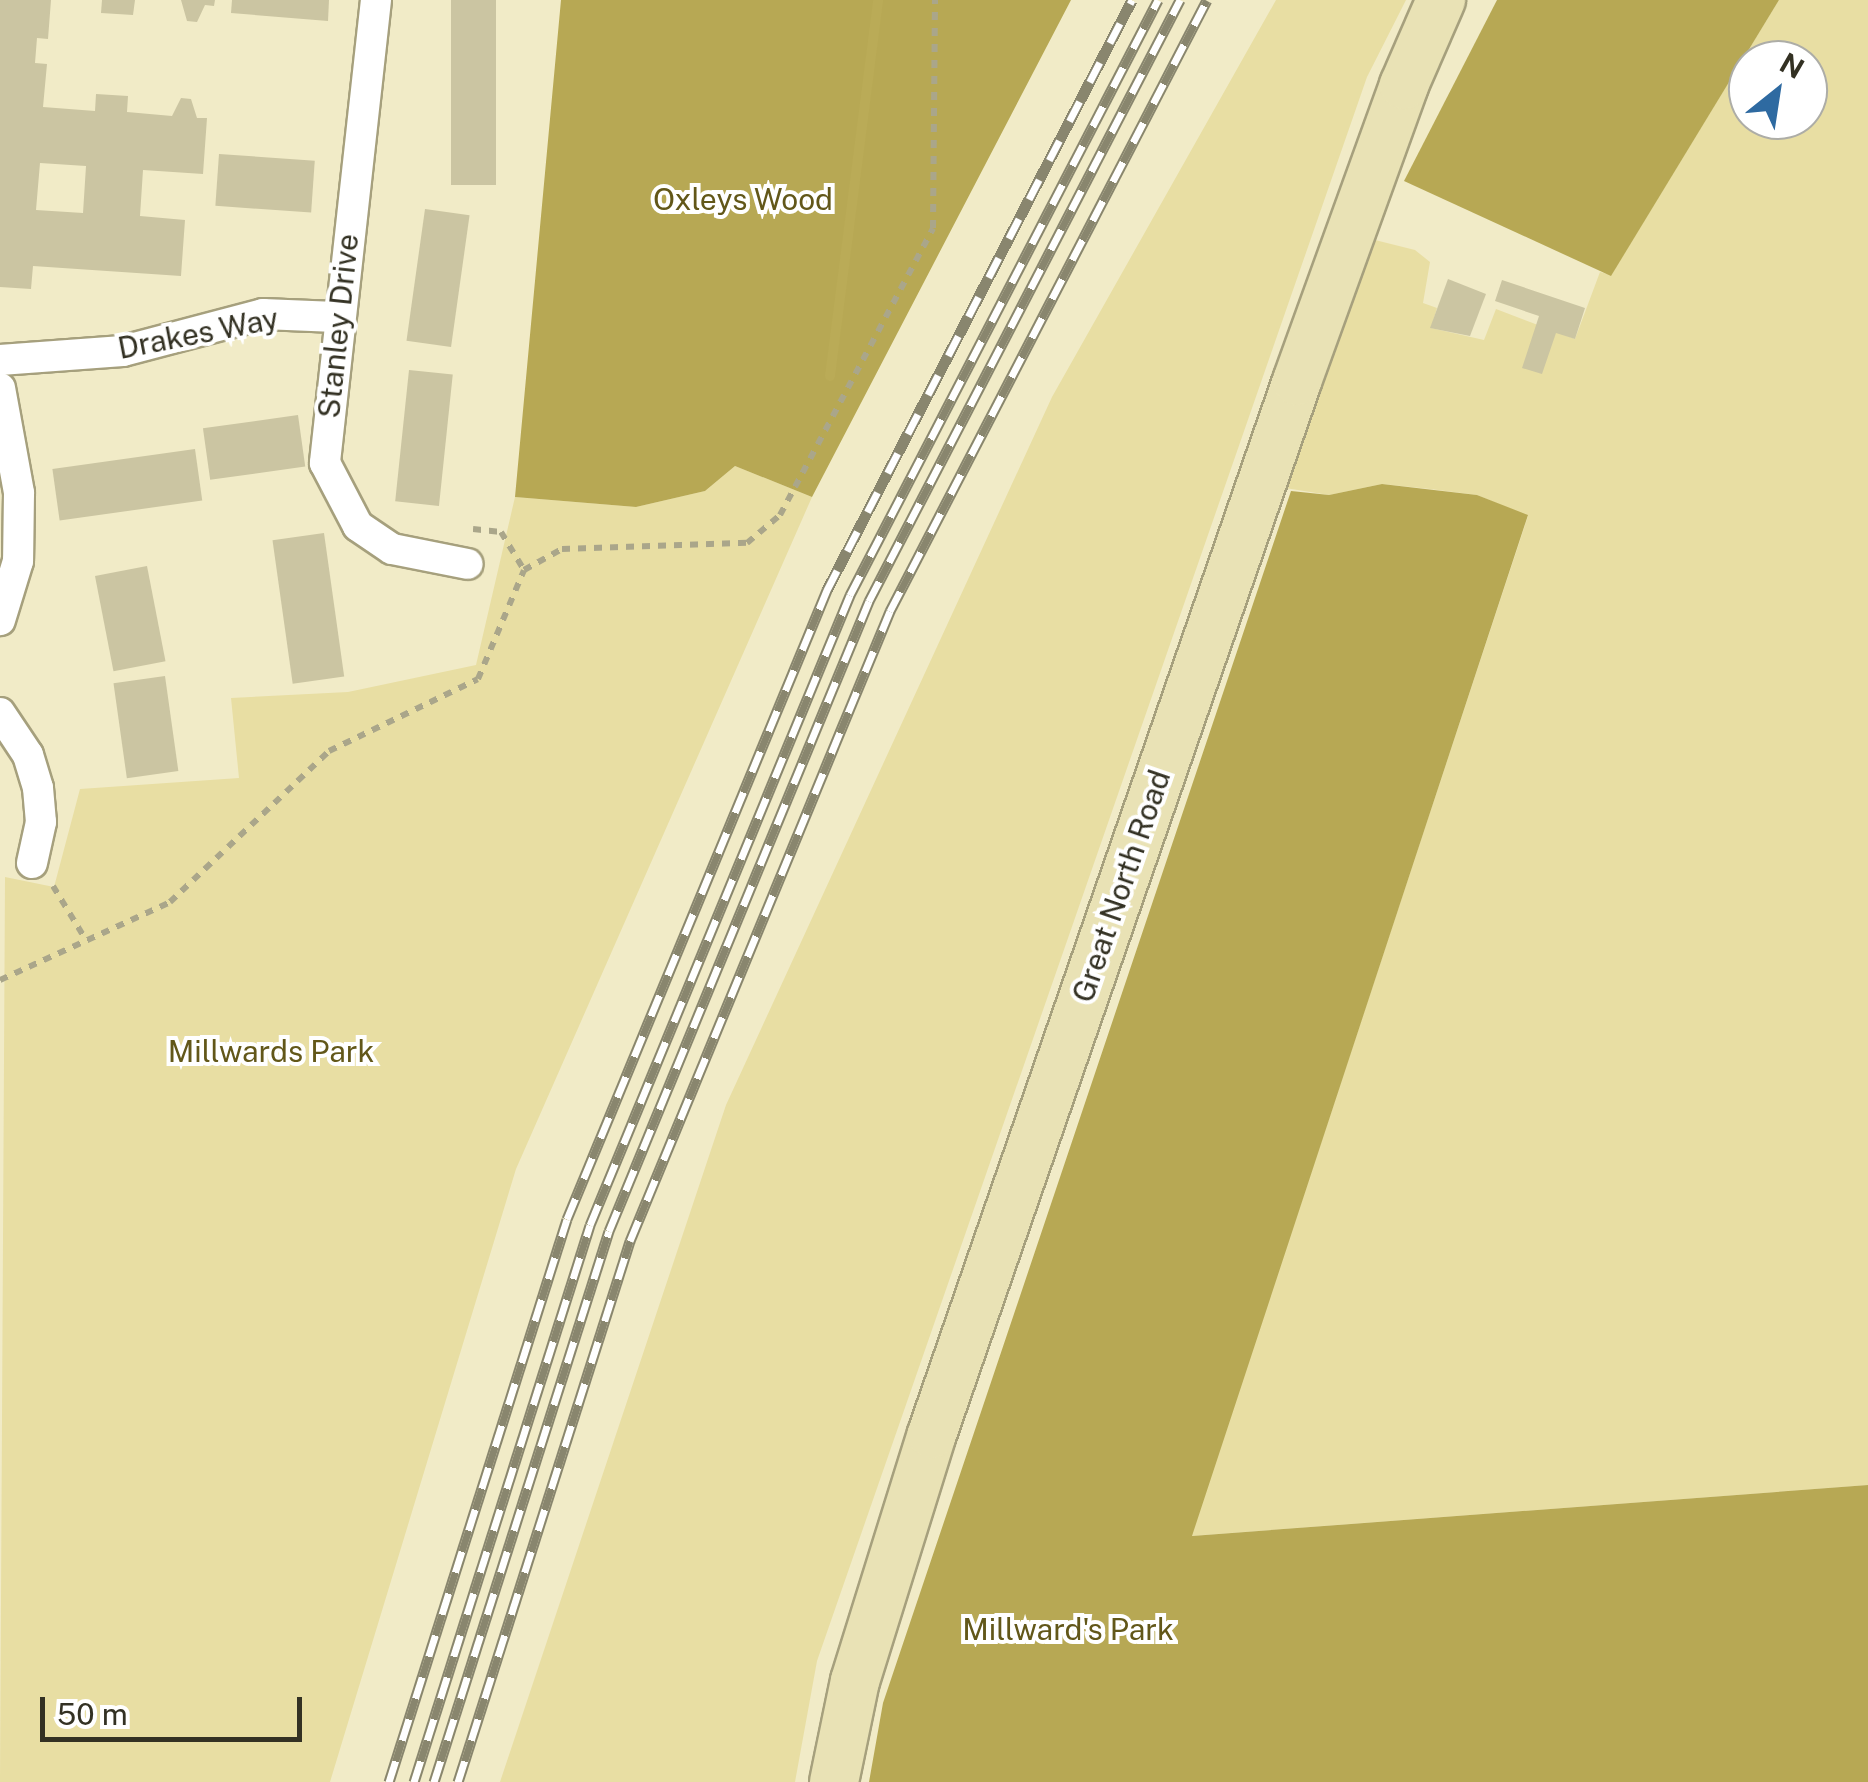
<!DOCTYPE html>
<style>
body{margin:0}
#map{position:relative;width:1868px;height:1782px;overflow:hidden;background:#f1ebc7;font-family:"Public Sans",sans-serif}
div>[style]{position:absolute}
.green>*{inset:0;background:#e8dea3}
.forest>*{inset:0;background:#b7a854}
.stream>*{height:10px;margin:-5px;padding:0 5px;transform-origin:5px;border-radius:5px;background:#baab57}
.building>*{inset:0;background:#cbc5a2;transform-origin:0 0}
.path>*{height:6px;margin-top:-3px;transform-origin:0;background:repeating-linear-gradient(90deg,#aaa68a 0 8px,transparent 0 16px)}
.roads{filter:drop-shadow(2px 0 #a6a07d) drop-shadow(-2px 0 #a6a07d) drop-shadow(0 2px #a6a07d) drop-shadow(0 -2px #a6a07d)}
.street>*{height:30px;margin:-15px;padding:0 15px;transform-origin:15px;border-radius:15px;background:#fff}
.primary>*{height:48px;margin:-24px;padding:0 24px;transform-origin:24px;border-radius:24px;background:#e9e2b5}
.rail>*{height:11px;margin-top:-5.5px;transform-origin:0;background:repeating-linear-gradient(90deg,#fff 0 22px,#89866e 0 44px);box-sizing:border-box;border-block:2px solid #89866e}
span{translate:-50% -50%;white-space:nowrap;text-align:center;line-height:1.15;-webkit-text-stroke:8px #fff;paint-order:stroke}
.park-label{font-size:30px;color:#625719}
.street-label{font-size:30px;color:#333123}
.north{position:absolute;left:1728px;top:40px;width:100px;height:100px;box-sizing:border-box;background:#fff;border:2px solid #adada7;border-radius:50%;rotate:30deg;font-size:28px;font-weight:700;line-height:40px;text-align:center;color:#333123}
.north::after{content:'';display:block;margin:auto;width:35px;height:45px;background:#2e6aa1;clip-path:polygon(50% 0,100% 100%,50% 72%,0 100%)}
.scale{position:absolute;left:40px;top:1697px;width:262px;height:45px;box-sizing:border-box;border:5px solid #333123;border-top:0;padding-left:12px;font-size:30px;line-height:35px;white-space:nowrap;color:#333123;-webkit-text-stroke:8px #fff;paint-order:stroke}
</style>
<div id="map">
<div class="green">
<div style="clip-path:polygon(1276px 0,1406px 0,1367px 77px,817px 1661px,795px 1782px,500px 1782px,726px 1105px,1052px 397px)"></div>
<div style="clip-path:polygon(evenodd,1779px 0,1868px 0,1868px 1485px,1191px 1536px,1528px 516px,1477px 495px,1430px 489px,1382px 484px,1329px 495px,1279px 487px,1371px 239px,1415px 250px,1430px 262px,1423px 303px,1437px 308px,1431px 328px,1484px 340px,1496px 309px,1575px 339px,1600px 272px,1611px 275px,1779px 0,1748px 60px,1808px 60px,1808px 120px,1748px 120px,1748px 60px)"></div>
<div style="clip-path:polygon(735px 466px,812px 497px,516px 1169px,330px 1782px,0 1782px,5px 877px,54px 887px,80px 789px,239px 778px,231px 698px,348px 692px,476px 665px,515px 497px,636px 507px,705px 491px)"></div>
</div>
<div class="forest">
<div style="clip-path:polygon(561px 0,1071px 0,812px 497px,735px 466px,705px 491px,636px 507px,515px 497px)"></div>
<div style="clip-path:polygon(1497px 0,1779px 0,1611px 276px,1404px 181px)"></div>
<div style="clip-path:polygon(1382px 484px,1477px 495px,1528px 515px,1192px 1536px,1868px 1485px,1868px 1782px,869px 1782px,883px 1703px,1291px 491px,1329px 495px)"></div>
</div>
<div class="stream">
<div style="left:830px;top:376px;width:379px;rotate:-82.7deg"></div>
</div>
<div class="building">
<div style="clip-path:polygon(evenodd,0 0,51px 0,48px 39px,37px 38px,35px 63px,47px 64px,43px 107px,95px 111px,96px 94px,128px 96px,127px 112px,172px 116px,181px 98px,191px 99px,197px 118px,207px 118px,203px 174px,143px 170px,140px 216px,185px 220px,181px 276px,33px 266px,31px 289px,0 287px,0 0,40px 163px,86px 166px,83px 213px,36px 210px,40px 163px)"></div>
<div style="clip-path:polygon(102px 0,135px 0,133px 15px,101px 13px)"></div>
<div style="clip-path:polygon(181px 0,215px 0,214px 6px,205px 5px,197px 22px,187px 21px)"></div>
<div style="clip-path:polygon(232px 0,329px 0,328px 21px,231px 13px)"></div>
<div style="left:451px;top:0;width:45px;height:185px"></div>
<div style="left:219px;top:154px;width:96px;height:52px;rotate:4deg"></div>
<div style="left:425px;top:209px;width:45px;height:133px;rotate:8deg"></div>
<div style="clip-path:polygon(1448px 279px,1486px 294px,1470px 336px,1430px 328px)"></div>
<div style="clip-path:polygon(1502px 280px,1585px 308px,1575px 339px,1556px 333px,1542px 374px,1522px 368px,1539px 316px,1495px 301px)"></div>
<div style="left:409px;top:370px;width:44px;height:132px;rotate:6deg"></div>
<div style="left:298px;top:415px;width:52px;height:96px;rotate:82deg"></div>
<div style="left:195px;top:449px;width:52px;height:144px;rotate:82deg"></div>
<div style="left:324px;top:533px;width:145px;height:52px;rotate:82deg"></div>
<div style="left:147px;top:566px;width:97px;height:53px;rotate:79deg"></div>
<div style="left:165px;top:676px;width:96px;height:52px;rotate:82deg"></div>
</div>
<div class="path">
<div style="left:473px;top:529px;width:28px;rotate:6deg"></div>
<div style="left:501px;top:532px;width:44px;rotate:58.8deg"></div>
<div style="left:53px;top:886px;width:63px;rotate:58.6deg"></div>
<div style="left:0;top:980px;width:187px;rotate:-24.6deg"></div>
<div style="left:170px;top:902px;width:219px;rotate:-43.5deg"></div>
<div style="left:329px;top:751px;width:165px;rotate:-25.8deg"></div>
<div style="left:478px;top:679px;width:118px;rotate:-67.1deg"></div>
<div style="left:524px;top:570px;width:43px;rotate:-28.9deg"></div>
<div style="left:562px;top:549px;width:185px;rotate:-1.9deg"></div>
<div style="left:747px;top:543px;width:43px;rotate:-40.3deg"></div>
<div style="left:780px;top:515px;width:325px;rotate:-61.9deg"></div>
<div style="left:933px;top:228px;width:228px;rotate:-89.5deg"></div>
</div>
<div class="roads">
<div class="street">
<div style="left:376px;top:0;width:466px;rotate:96.3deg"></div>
<div style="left:325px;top:463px;width:71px;rotate:62.4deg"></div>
<div style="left:358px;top:526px;width:41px;rotate:34.1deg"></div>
<div style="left:392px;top:549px;width:77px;rotate:11.2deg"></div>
<div style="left:0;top:360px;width:123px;rotate:-4.2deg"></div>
<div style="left:123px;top:351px;width:145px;rotate:-14.8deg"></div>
<div style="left:263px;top:314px;width:73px;rotate:2.4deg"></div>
<div style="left:0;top:388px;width:107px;rotate:79.7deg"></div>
<div style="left:19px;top:493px;width:68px;rotate:90.8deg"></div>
<div style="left:18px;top:561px;width:62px;rotate:107deg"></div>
<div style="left:0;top:713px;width:50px;rotate:56.3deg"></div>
<div style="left:28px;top:755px;width:34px;rotate:73deg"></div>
<div style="left:38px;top:788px;width:34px;rotate:85deg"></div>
<div style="left:41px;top:822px;width:42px;rotate:102.4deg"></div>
</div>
<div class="primary">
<div style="left:834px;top:1782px;width:103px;rotate:-78.3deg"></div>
<div style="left:855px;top:1681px;width:259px;rotate:-72.7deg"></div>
<div style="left:932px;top:1434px;width:1114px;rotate:-70.88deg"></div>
<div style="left:1297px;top:381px;width:315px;rotate:-70.1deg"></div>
<div style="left:1404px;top:85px;width:93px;rotate:-66.5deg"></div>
</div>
</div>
<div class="rail">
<div style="left:389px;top:1782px;width:590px;rotate:-72.45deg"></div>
<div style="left:567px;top:1219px;width:681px;rotate:-67.54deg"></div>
<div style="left:827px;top:590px;width:664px;rotate:-62.66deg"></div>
<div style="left:414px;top:1782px;width:584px;rotate:-72.46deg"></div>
<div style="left:590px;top:1225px;width:682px;rotate:-67.57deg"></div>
<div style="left:850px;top:595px;width:670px;rotate:-62.63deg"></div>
<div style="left:434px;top:1782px;width:578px;rotate:-72.38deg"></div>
<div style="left:609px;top:1231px;width:682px;rotate:-67.57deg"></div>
<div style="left:869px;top:601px;width:677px;rotate:-62.64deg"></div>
<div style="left:458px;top:1782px;width:568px;rotate:-72.36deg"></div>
<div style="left:630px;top:1241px;width:682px;rotate:-67.57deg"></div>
<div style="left:890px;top:611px;width:688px;rotate:-62.58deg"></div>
</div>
<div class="park-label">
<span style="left:743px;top:199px">Oxleys Wood</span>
<span style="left:271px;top:1051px">Millwards Park</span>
<span style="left:1068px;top:1629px">Millward's Park</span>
</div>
<div class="street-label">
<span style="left:338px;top:326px;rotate:-84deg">Stanley Drive</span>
<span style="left:198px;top:333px;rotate:-11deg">Drakes Way</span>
<span style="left:1121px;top:886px;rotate:-71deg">Great North Road</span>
</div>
<div class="north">N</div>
<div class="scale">50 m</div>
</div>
